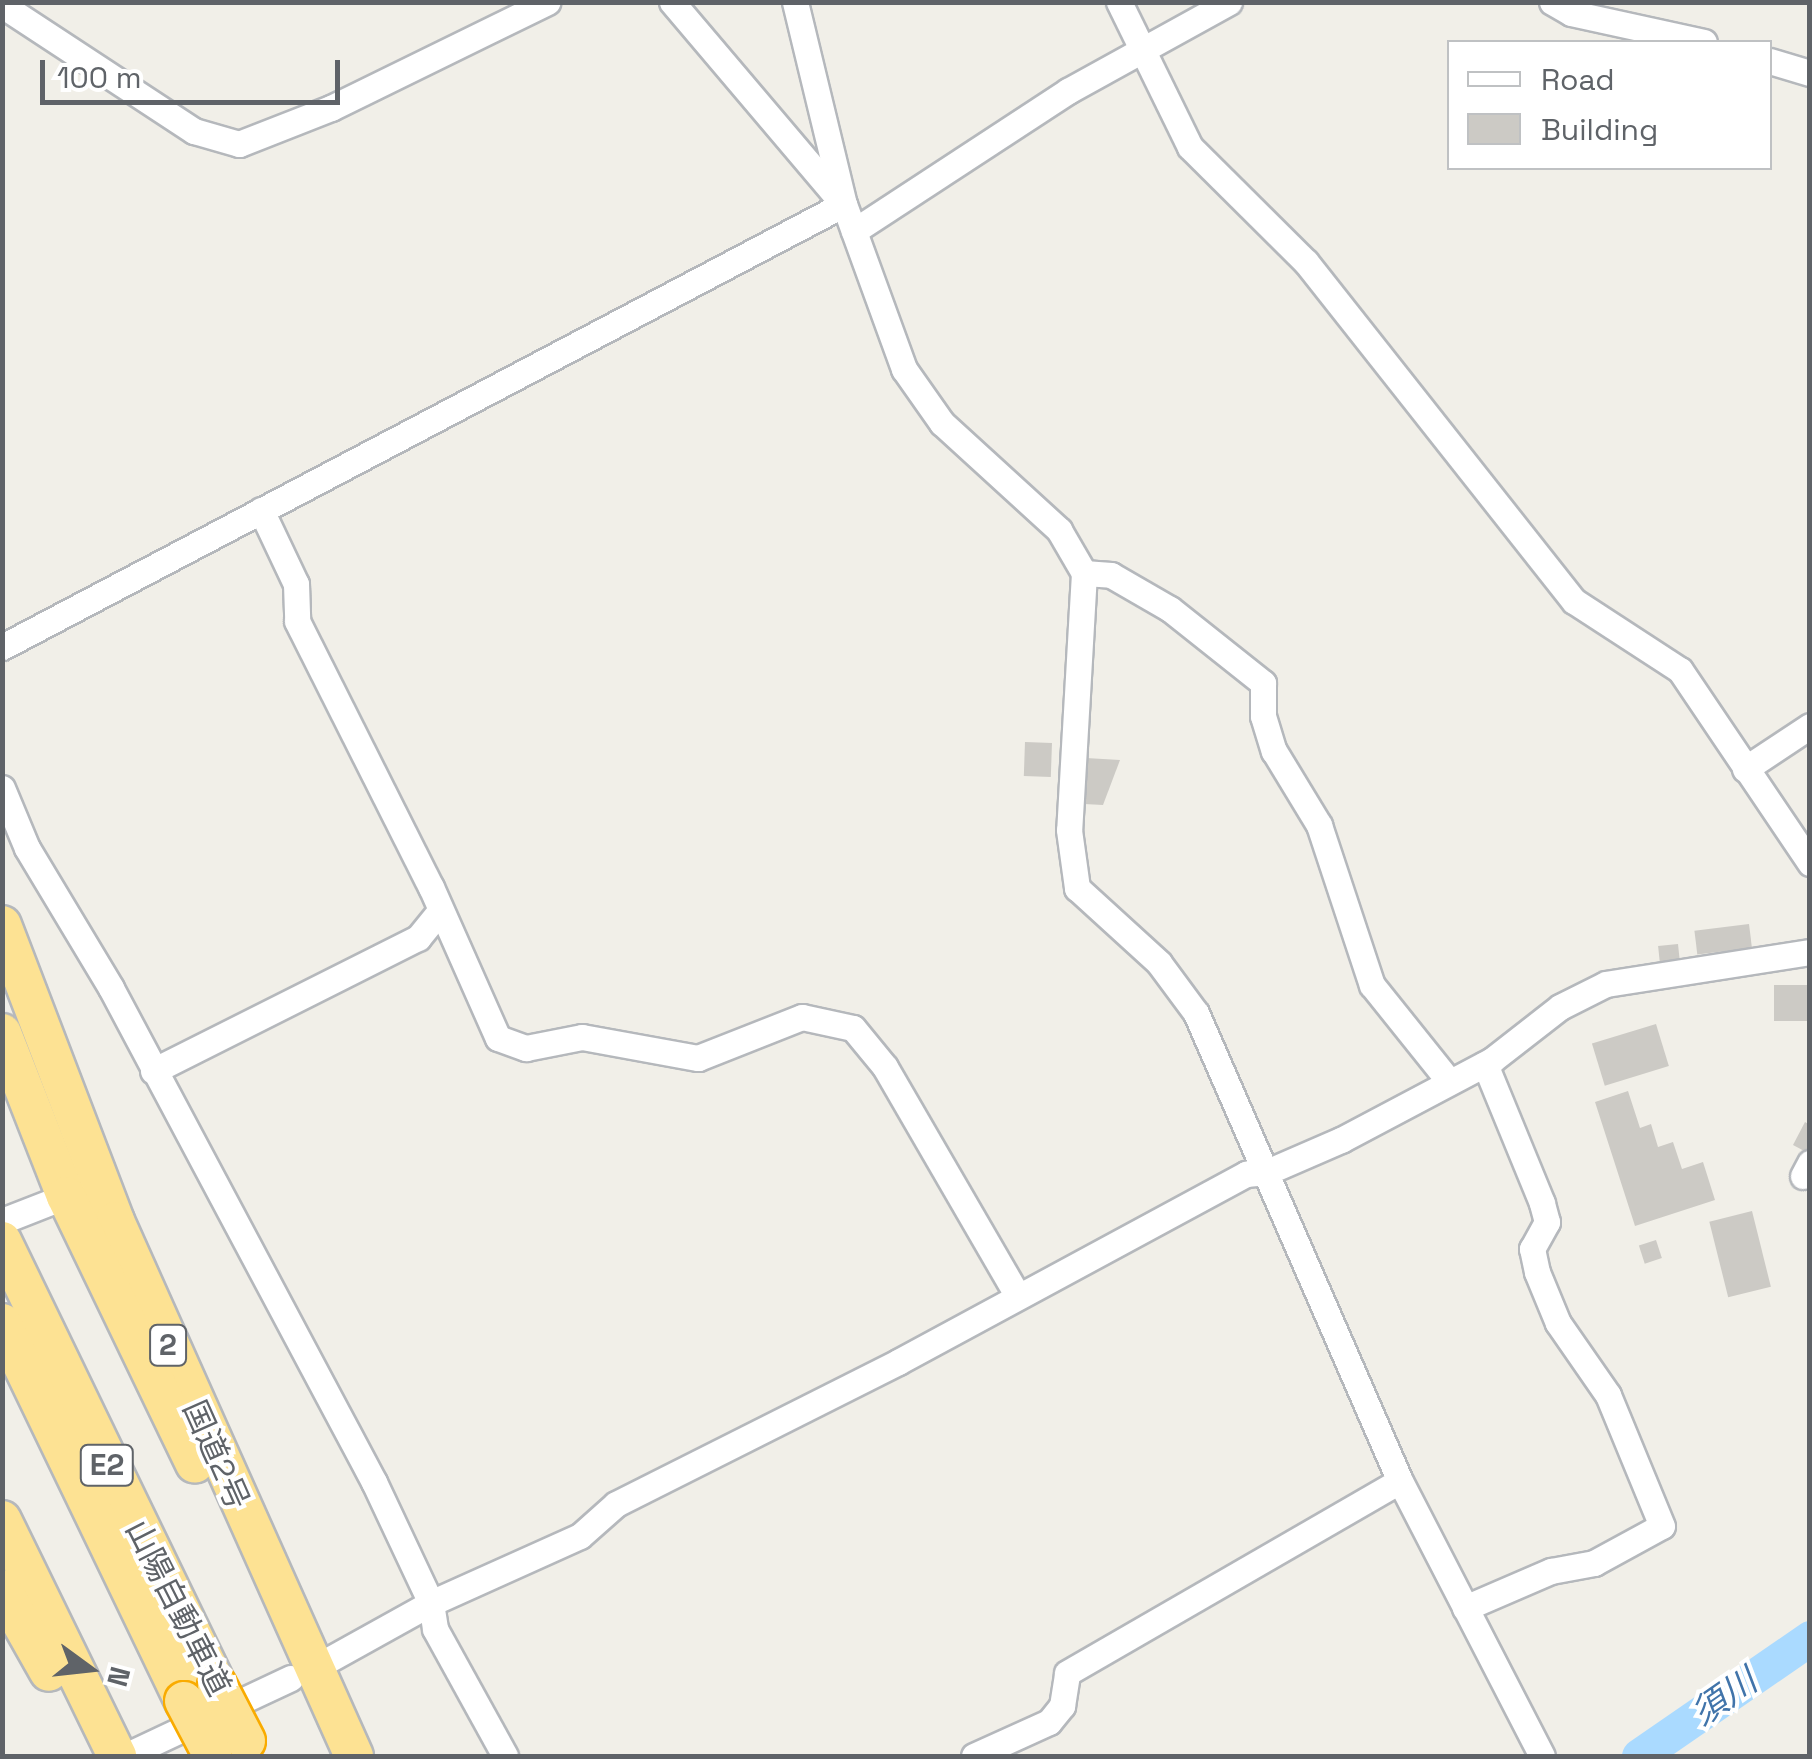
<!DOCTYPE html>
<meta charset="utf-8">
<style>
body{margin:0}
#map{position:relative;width:1812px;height:1759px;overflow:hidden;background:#f1efe8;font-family:"Space Grotesk","Noto Sans JP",sans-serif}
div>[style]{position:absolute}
.river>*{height:35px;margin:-17.5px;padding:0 17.5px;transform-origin:17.5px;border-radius:17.5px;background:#aadaff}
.building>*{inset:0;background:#cccac5;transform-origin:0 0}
.roads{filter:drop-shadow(2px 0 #b5b8bc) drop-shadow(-2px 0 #b5b8bc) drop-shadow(0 2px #b5b8bc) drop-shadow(0 -2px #b5b8bc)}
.minor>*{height:25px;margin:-12.5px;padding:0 12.5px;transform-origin:12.5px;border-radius:12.5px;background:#fff}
.highway>*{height:38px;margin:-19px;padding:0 19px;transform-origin:19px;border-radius:19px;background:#fde293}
.bridges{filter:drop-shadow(2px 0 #f9ab00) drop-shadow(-2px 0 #f9ab00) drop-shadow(0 2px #f9ab00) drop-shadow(0 -2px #f9ab00)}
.highway-bridge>*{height:38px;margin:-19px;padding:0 19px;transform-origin:19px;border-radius:19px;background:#fde293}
span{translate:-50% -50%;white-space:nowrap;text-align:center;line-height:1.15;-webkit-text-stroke:8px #fff;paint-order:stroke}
.shield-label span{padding:2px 8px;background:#fff;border:2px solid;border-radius:8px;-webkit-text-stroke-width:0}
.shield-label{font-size:30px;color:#5f6368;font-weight:700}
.street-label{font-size:32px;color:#5f6368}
.water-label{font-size:35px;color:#4174aa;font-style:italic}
.frame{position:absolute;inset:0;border:5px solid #5f6368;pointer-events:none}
.legend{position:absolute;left:1447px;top:40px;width:325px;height:130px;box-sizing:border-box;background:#fff;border:2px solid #bfc1c3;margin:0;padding:12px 18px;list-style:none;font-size:30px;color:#5f6368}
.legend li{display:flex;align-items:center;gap:20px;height:50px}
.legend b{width:50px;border:2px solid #bfc1c3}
.north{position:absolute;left:40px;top:1619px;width:100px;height:100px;-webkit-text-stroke:8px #fff;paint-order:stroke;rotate:105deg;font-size:28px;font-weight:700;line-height:40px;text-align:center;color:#5f6368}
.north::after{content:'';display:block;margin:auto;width:35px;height:45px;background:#5f6368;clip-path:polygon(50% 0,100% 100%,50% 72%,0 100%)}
.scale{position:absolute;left:40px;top:60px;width:300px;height:45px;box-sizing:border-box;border:5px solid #5f6368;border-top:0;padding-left:12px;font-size:30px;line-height:35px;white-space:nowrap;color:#5f6368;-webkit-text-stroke:8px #fff;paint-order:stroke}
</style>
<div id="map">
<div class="river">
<div style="left:1639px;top:1756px;width:208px;rotate:-34.6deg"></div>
</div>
<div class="building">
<div style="left:1025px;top:742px;width:27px;height:34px;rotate:2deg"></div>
<div style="clip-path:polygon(1086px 758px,1120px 760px,1103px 805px,1084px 804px)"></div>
<div style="left:1749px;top:924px;width:24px;height:55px;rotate:83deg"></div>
<div style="left:1678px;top:944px;width:19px;height:20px;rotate:84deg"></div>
<div style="left:1810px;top:985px;width:36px;height:36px;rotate:90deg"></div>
<div style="left:1656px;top:1024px;width:44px;height:67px;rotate:73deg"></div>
<div style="clip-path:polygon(1628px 1091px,1640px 1128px,1651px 1124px,1658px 1147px,1673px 1142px,1682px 1169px,1703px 1162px,1715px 1200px,1635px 1226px,1595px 1102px)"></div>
<div style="clip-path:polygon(1805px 1122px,1810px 1125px,1810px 1154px,1793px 1145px)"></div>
<div style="left:1752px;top:1211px;width:78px;height:44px;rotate:76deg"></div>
<div style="left:1656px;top:1240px;width:19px;height:18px;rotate:72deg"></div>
</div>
<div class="roads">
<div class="minor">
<div style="left:672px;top:2px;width:260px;rotate:49.7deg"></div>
<div style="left:795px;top:2px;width:208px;rotate:76.4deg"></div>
<div style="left:844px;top:204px;width:176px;rotate:70deg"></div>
<div style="left:904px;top:369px;width:66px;rotate:54.9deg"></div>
<div style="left:942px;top:423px;width:159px;rotate:42.4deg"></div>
<div style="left:1059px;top:530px;width:50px;rotate:59.8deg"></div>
<div style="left:1084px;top:573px;width:257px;rotate:93.3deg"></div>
<div style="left:1069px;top:830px;width:59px;rotate:82.1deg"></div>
<div style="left:1077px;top:888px;width:111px;rotate:42.4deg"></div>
<div style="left:1159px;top:963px;width:62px;rotate:53.5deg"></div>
<div style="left:1196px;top:1013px;width:511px;rotate:66.45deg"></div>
<div style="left:1400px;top:1481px;width:309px;rotate:62.7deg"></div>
<div style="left:1119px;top:2px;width:161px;rotate:63.9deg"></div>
<div style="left:1190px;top:147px;width:163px;rotate:44.8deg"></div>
<div style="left:1306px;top:262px;width:432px;rotate:51.7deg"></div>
<div style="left:1574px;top:601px;width:126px;rotate:33.1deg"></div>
<div style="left:1680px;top:670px;width:233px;rotate:56deg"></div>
<div style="left:1552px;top:2px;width:22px;rotate:30deg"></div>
<div style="left:1571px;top:13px;width:136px;rotate:12.3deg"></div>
<div style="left:2px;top:5px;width:230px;rotate:33.3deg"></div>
<div style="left:194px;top:131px;width:47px;rotate:16.1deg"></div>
<div style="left:239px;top:144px;width:99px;rotate:-21.4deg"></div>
<div style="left:331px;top:108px;width:241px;rotate:-26.1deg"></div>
<div style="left:1770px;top:61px;width:42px;rotate:16.7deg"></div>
<div style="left:854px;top:231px;width:256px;rotate:-33.2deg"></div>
<div style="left:1068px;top:91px;width:184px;rotate:-28.9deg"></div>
<div style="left:261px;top:510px;width:82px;rotate:64.7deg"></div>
<div style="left:296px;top:584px;width:37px;rotate:88deg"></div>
<div style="left:297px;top:621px;width:298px;rotate:63.3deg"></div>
<div style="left:431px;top:887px;width:165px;rotate:66.1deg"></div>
<div style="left:498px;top:1038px;width:30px;rotate:20deg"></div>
<div style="left:526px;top:1048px;width:57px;rotate:-11.1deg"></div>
<div style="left:582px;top:1037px;width:118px;rotate:10.3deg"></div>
<div style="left:698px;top:1058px;width:112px;rotate:-21.5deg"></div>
<div style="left:802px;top:1017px;width:52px;rotate:12.2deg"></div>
<div style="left:853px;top:1028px;width:50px;rotate:50.6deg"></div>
<div style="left:885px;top:1067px;width:261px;rotate:59.9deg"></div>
<div style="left:1084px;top:573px;width:27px;rotate:4deg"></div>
<div style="left:1111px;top:575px;width:68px;rotate:30deg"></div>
<div style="left:1170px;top:609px;width:119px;rotate:38.5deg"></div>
<div style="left:1263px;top:683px;width:33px;rotate:90deg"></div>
<div style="left:1263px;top:716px;width:37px;rotate:73deg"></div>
<div style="left:1274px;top:751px;width:87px;rotate:58.7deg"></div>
<div style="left:1319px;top:825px;width:169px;rotate:71.7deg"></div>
<div style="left:1372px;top:985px;width:123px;rotate:51.3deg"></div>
<div style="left:2px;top:647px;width:951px;rotate:-27.75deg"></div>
<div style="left:1745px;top:769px;width:78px;rotate:-33.5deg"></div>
<div style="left:2px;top:788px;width:65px;rotate:67.4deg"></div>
<div style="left:27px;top:848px;width:163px;rotate:59deg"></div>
<div style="left:111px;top:988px;width:560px;rotate:61.97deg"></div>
<div style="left:374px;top:1482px;width:134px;rotate:64.8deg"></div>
<div style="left:431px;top:1603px;width:26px;rotate:81deg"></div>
<div style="left:435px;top:1629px;width:145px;rotate:61.1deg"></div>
<div style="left:153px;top:1071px;width:297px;rotate:-26.7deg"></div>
<div style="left:418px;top:938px;width:35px;rotate:-51deg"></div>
<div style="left:1803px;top:1176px;width:15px;rotate:-62deg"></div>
<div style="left:2px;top:1221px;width:69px;rotate:-21.3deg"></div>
<div style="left:1465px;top:1608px;width:94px;rotate:-23.3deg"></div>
<div style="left:1551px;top:1571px;width:44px;rotate:-10.5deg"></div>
<div style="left:1594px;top:1563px;width:77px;rotate:-28.6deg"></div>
<div style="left:1662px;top:1526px;width:142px;rotate:-112.4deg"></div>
<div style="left:1608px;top:1395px;width:88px;rotate:-124.8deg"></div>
<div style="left:1558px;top:1323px;width:55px;rotate:-112.4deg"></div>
<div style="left:1537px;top:1272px;width:24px;rotate:-102deg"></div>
<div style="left:1532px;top:1249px;width:31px;rotate:-61deg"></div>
<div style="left:1547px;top:1222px;width:20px;rotate:-105deg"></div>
<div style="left:1542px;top:1203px;width:150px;rotate:-112.3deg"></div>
<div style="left:330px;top:1659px;width:115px;rotate:-29deg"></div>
<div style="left:431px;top:1603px;width:163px;rotate:-24.2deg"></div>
<div style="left:580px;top:1536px;width:48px;rotate:-41.6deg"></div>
<div style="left:616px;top:1504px;width:316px;rotate:-26.7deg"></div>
<div style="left:898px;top:1362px;width:396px;rotate:-28.4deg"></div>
<div style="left:1246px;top:1174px;width:21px;rotate:-5deg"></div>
<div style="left:1267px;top:1172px;width:81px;rotate:-23.4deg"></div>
<div style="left:1341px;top:1140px;width:171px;rotate:-27.9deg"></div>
<div style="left:1492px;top:1060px;width:86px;rotate:-37.9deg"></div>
<div style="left:1560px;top:1007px;width:51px;rotate:-26.6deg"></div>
<div style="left:1606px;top:984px;width:206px;rotate:-8.9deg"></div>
<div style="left:125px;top:1756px;width:183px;rotate:-25.2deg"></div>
<div style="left:974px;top:1756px;width:82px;rotate:-24.4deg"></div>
<div style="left:1049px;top:1722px;width:21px;rotate:-51deg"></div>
<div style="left:1062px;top:1706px;width:33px;rotate:-81deg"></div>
<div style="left:1067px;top:1673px;width:384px;rotate:-30deg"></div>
</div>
<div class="highway">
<div style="left:2px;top:925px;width:317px;rotate:69.1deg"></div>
<div style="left:115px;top:1221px;width:586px;rotate:65.93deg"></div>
<div style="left:2px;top:1033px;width:175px;rotate:68.6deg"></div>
<div style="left:66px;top:1196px;width:297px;rotate:64.3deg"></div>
<div style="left:2px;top:1241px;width:493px;rotate:64.2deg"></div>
<div style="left:2px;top:1323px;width:420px;rotate:64.3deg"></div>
<div style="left:2px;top:1520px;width:263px;rotate:64deg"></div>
<div style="left:2px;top:1589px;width:95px;rotate:60.5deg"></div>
</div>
</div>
<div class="bridges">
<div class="highway-bridge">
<div style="left:217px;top:1685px;width:63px;rotate:62.6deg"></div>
<div style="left:184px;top:1701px;width:62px;rotate:62.2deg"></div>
</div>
</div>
<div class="shield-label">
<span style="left:168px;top:1345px">2</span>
<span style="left:107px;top:1465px">E2</span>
</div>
<div class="street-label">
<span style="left:216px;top:1455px;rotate:66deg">国道2号</span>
<span style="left:178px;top:1608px;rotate:63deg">山陽自動車道</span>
</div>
<div class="water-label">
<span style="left:1724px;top:1697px;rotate:-35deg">須川</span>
</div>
<div class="frame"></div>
<ul class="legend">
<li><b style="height:12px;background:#fff"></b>Road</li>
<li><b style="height:28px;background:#cccac5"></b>Building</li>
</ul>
<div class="north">N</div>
<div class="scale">100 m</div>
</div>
